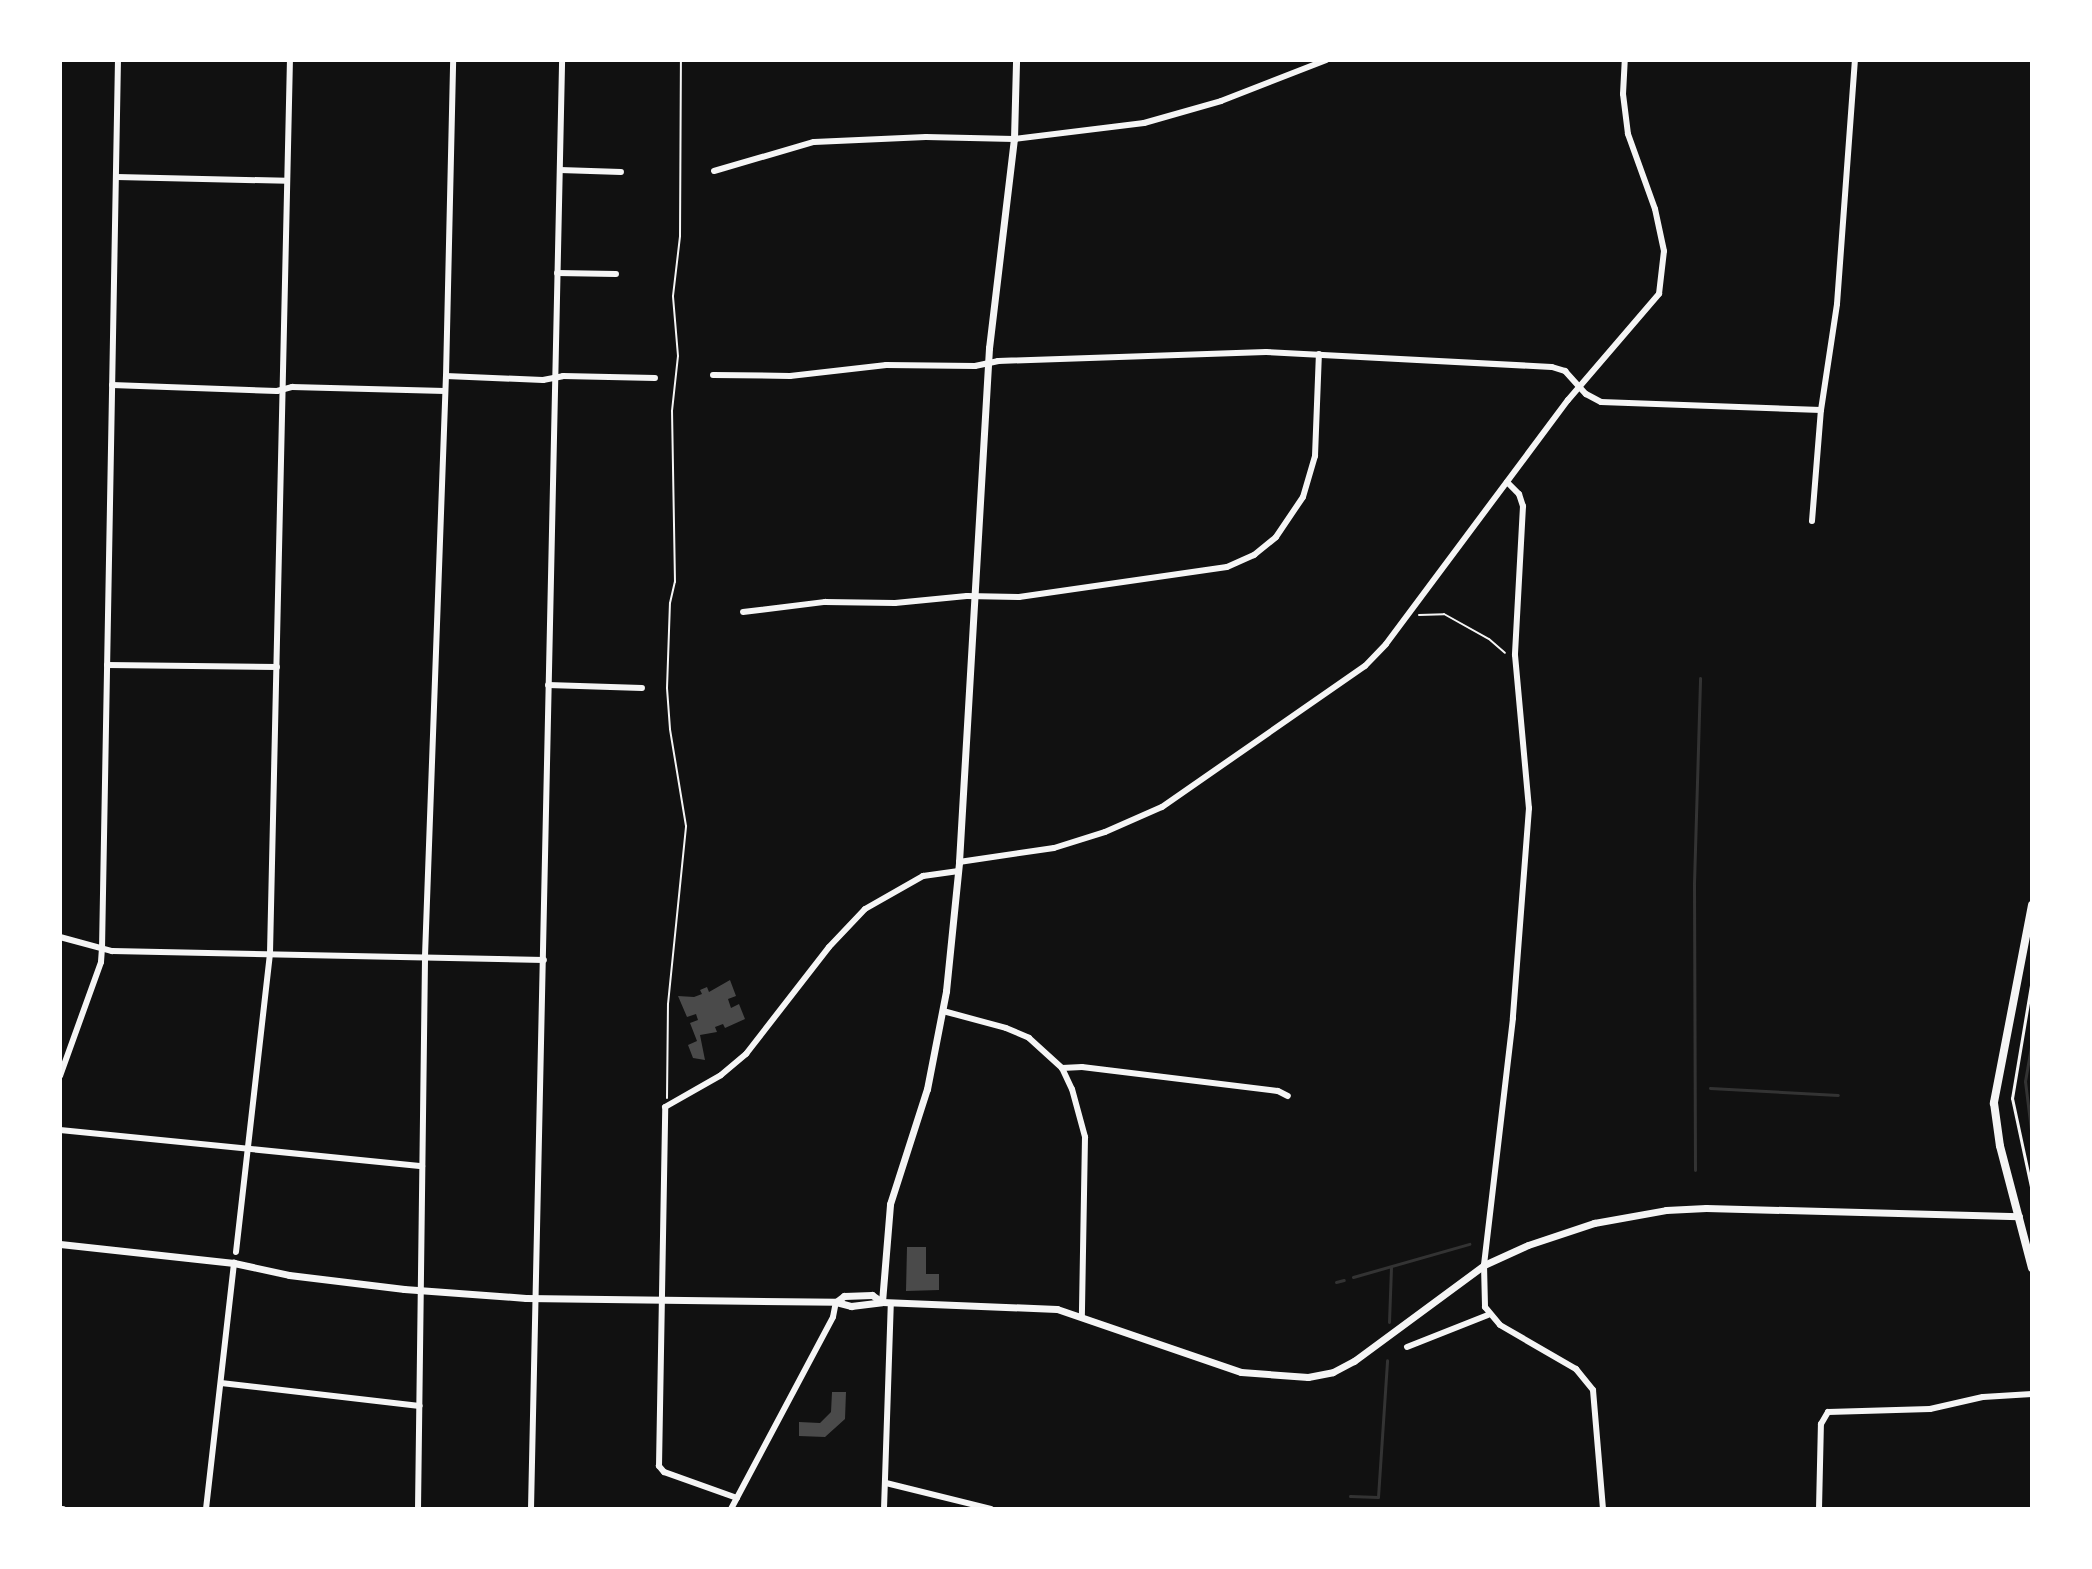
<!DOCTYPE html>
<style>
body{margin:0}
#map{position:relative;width:2092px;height:1569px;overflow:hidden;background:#111;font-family:"Noto Sans",sans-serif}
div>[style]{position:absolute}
.stream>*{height:3px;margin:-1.5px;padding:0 1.5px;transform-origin:1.5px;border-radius:1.5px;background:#333}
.building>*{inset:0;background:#4a4a4a}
.path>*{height:2px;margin:-1px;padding:0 1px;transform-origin:1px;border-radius:1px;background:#f5f5f5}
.service>*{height:3px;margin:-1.5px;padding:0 1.5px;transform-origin:1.5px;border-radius:1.5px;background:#f5f5f5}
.minor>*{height:6px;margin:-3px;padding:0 3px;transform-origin:3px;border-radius:3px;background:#f5f5f5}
.tertiary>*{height:7px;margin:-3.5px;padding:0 3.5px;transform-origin:3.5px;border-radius:3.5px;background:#f5f5f5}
.secondary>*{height:8px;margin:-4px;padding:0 4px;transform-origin:4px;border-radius:4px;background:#f5f5f5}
span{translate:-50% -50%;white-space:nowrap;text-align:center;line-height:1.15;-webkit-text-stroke:8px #fff;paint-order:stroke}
.frame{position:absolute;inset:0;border:62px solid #fff;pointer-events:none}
</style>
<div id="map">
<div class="stream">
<div style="left:2032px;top:1041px;width:41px;rotate:99.9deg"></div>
<div style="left:2025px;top:1081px;width:57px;rotate:83deg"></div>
<div style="left:1710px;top:1088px;width:128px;rotate:3.1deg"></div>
<div style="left:1695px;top:1170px;width:287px;rotate:-90.2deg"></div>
<div style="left:1694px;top:883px;width:205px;rotate:-88.3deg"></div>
<div style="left:1353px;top:1277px;width:121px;rotate:-15.9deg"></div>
<div style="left:1336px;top:1282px;width:8px;rotate:-14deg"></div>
<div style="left:1389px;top:1322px;width:55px;rotate:-87.9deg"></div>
<div style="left:1350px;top:1496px;width:28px;rotate:2deg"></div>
<div style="left:1378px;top:1497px;width:137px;rotate:-86.2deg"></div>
</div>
<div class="building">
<div style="clip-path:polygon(730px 980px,736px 996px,728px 999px,731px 1008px,739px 1004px,745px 1019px,725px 1028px,723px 1024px,715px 1027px,717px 1032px,700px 1035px,705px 1060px,693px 1058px,688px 1045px,697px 1041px,690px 1023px,698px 1020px,696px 1014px,687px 1017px,678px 996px,694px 997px,702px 994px,700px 990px,707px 987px,709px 992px)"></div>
<div style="clip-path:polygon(907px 1247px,926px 1247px,926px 1274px,939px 1274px,939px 1290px,906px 1291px)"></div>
<div style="clip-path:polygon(832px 1392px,846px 1392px,845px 1419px,825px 1437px,799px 1436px,799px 1422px,820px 1423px,831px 1412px)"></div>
</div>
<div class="path">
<div style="left:1419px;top:615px;width:25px;rotate:-2deg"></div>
<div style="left:1444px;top:614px;width:51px;rotate:29.1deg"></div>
<div style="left:1489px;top:639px;width:21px;rotate:41deg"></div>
<div style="left:667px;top:1098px;width:94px;rotate:-89.4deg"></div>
<div style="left:668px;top:1004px;width:179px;rotate:-84.2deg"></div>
<div style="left:686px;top:826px;width:98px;rotate:-99.4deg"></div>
<div style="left:670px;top:729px;width:41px;rotate:-94.2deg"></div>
<div style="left:667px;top:688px;width:85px;rotate:-88deg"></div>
<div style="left:670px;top:603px;width:22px;rotate:-77deg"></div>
<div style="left:675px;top:582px;width:171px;rotate:-91deg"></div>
<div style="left:672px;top:411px;width:55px;rotate:-83.8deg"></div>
<div style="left:678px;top:356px;width:60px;rotate:-94.8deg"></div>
<div style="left:673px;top:296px;width:60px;rotate:-83.3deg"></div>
<div style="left:680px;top:236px;width:176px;rotate:-89.7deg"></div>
</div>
<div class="service">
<div style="left:2032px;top:979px;width:121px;rotate:99.5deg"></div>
<div style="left:2012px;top:1098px;width:95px;rotate:77.9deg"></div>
</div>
<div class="minor">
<div style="left:560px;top:170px;width:61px;rotate:1.9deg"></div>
<div style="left:714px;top:171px;width:104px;rotate:-16.2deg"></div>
<div style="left:814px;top:142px;width:112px;rotate:-2.6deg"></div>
<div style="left:926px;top:137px;width:88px;rotate:1.3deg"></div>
<div style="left:1014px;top:139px;width:131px;rotate:-7deg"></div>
<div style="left:1144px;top:123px;width:80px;rotate:-15.9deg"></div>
<div style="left:1221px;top:101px;width:113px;rotate:-21.3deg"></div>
<div style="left:117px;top:177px;width:170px;rotate:1.3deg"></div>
<div style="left:557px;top:273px;width:59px;rotate:1deg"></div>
<div style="left:713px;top:375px;width:77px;rotate:0.7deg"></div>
<div style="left:790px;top:376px;width:97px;rotate:-6.5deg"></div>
<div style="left:886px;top:365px;width:89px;rotate:0.6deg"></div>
<div style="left:975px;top:366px;width:24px;rotate:-12deg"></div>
<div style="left:998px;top:361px;width:268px;rotate:-1.9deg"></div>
<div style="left:1266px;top:352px;width:286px;rotate:3deg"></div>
<div style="left:1552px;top:367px;width:14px;rotate:17deg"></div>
<div style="left:1565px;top:371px;width:31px;rotate:48deg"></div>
<div style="left:1586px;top:394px;width:17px;rotate:28deg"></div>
<div style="left:1601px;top:402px;width:220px;rotate:2.1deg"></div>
<div style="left:446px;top:376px;width:97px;rotate:2.4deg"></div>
<div style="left:543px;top:380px;width:20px;rotate:-11deg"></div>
<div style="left:563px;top:376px;width:92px;rotate:1.2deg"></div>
<div style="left:112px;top:385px;width:165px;rotate:2.1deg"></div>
<div style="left:277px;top:391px;width:16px;rotate:-15deg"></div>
<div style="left:292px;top:387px;width:153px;rotate:1.5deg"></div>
<div style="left:1507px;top:482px;width:17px;rotate:45deg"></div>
<div style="left:1519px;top:494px;width:13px;rotate:72deg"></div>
<div style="left:1523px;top:506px;width:149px;rotate:93.1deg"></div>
<div style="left:1515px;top:655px;width:154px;rotate:84.8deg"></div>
<div style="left:1529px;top:808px;width:211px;rotate:94.4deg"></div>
<div style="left:1513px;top:1018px;width:249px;rotate:96.7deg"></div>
<div style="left:1484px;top:1265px;width:42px;rotate:88.6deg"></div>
<div style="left:1485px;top:1307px;width:23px;rotate:50deg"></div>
<div style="left:1500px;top:1325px;width:88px;rotate:30.1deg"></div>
<div style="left:1576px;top:1369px;width:27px;rotate:51deg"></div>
<div style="left:1593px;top:1390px;width:119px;rotate:85.2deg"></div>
<div style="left:1812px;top:521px;width:111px;rotate:-85.4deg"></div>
<div style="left:1821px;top:410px;width:107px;rotate:-81.4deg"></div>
<div style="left:1837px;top:304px;width:245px;rotate:-85.8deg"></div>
<div style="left:743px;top:612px;width:83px;rotate:-7deg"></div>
<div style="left:825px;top:602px;width:70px;rotate:0.8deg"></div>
<div style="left:895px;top:603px;width:72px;rotate:-5.6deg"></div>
<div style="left:967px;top:596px;width:52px;rotate:1.1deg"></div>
<div style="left:1019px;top:597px;width:210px;rotate:-8.2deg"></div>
<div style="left:1227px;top:567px;width:30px;rotate:-24deg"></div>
<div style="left:1254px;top:555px;width:28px;rotate:-39deg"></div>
<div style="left:1276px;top:537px;width:48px;rotate:-56deg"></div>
<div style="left:1303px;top:497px;width:43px;rotate:-73.7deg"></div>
<div style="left:1315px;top:456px;width:102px;rotate:-87.8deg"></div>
<div style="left:107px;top:665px;width:170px;rotate:0.7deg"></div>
<div style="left:548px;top:685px;width:94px;rotate:1.8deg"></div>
<div style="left:959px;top:862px;width:96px;rotate:-8.4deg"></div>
<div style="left:1054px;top:848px;width:53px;rotate:-17.4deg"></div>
<div style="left:1105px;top:832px;width:62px;rotate:-23.7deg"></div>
<div style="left:1162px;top:807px;width:247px;rotate:-34.8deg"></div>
<div style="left:1365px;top:666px;width:30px;rotate:-46deg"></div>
<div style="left:1386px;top:644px;width:304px;rotate:-53.3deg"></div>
<div style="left:1568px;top:400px;width:140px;rotate:-49.4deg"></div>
<div style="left:1659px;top:294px;width:43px;rotate:-83.4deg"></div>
<div style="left:1664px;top:251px;width:43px;rotate:-102.1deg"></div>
<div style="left:1655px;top:209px;width:80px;rotate:-109.8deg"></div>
<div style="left:1628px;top:134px;width:40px;rotate:-97.1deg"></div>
<div style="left:1623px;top:94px;width:34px;rotate:-87deg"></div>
<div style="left:60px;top:937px;width:54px;rotate:15.1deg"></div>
<div style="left:112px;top:951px;width:432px;rotate:1.2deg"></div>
<div style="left:943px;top:1011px;width:65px;rotate:15.1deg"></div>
<div style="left:1006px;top:1028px;width:25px;rotate:23deg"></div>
<div style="left:1029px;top:1038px;width:45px;rotate:42.3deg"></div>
<div style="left:1062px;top:1068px;width:23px;rotate:65deg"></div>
<div style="left:1072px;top:1089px;width:50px;rotate:74.8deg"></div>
<div style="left:1085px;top:1137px;width:180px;rotate:91deg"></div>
<div style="left:1062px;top:1068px;width:20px;rotate:-3deg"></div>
<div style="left:1082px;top:1067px;width:197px;rotate:7deg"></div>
<div style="left:1278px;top:1091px;width:11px;rotate:27deg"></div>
<div style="left:60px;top:1076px;width:121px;rotate:-70.2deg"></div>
<div style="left:101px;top:962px;width:13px;rotate:-86deg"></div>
<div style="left:102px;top:949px;width:889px;rotate:-88.97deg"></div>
<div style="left:60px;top:1130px;width:364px;rotate:5.7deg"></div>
<div style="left:236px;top:1252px;width:301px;rotate:-83.5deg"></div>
<div style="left:270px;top:953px;width:893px;rotate:-88.72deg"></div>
<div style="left:1407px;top:1347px;width:87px;rotate:-21.6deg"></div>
<div style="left:221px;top:1383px;width:200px;rotate:6.6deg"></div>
<div style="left:886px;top:1483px;width:108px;rotate:13.9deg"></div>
<div style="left:737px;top:1498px;width:77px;rotate:-160.4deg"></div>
<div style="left:664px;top:1472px;width:8px;rotate:-130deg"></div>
<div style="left:659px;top:1466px;width:359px;rotate:-89deg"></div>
<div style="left:665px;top:1107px;width:64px;rotate:-29.7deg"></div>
<div style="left:721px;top:1075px;width:33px;rotate:-40deg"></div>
<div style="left:746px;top:1054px;width:135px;rotate:-52.2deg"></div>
<div style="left:829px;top:947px;width:52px;rotate:-46.5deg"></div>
<div style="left:865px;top:909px;width:67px;rotate:-29.6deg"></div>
<div style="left:923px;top:876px;width:36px;rotate:-8deg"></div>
<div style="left:60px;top:1509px;width:3px"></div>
<div style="left:206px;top:1509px;width:248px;rotate:-83.5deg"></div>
<div style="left:418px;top:1509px;width:553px;rotate:-89.27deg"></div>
<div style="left:425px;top:956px;width:580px;rotate:-87.93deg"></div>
<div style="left:446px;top:376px;width:316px;rotate:-88.7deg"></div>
<div style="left:531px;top:1509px;width:1449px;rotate:-88.77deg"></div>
<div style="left:731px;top:1509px;width:217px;rotate:-62deg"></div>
<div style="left:833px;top:1317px;width:15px;rotate:-79deg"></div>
<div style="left:884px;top:1509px;width:206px;rotate:-88.1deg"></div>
<div style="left:1819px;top:1509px;width:85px;rotate:-88.7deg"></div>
<div style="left:1821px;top:1424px;width:14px;rotate:-60deg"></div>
<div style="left:1828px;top:1412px;width:102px;rotate:-1.7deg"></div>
<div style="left:1930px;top:1409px;width:54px;rotate:-12.8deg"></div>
<div style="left:1983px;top:1397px;width:49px;rotate:-3.5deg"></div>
</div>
<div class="tertiary">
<div style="left:60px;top:1244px;width:175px;rotate:6.2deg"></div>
<div style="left:234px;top:1263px;width:56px;rotate:12.3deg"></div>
<div style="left:289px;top:1275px;width:116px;rotate:6.9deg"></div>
<div style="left:404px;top:1289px;width:122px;rotate:4.2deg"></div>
<div style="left:526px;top:1298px;width:310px;rotate:0.7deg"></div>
<div style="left:836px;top:1302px;width:16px;rotate:15deg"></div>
<div style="left:851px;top:1306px;width:31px;rotate:-7deg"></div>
<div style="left:882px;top:1302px;width:175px;rotate:2.3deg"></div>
<div style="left:1057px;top:1309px;width:194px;rotate:18.9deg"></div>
<div style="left:1241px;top:1372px;width:67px;rotate:4.3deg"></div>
<div style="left:1308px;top:1377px;width:25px;rotate:-11deg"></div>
<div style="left:1333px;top:1372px;width:24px;rotate:-28deg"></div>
<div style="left:1354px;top:1361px;width:162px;rotate:-36.4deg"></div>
<div style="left:1484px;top:1265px;width:48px;rotate:-24.4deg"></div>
<div style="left:1528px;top:1245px;width:70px;rotate:-18.4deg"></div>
<div style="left:1594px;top:1223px;width:73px;rotate:-10.2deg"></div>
<div style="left:1666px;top:1210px;width:40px;rotate:-2.9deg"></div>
<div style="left:1706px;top:1208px;width:313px;rotate:1.5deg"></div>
<div style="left:836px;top:1302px;width:10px;rotate:-37deg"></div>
<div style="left:844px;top:1296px;width:28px;rotate:-2deg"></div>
<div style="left:872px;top:1295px;width:12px;rotate:35deg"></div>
<div style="left:882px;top:1302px;width:98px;rotate:-85.3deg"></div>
<div style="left:890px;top:1204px;width:121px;rotate:-72.2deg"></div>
<div style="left:927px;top:1089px;width:100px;rotate:-79deg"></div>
<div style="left:946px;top:991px;width:130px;rotate:-84.2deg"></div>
<div style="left:959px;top:862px;width:515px;rotate:-86.66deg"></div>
<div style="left:989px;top:348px;width:210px;rotate:-83.2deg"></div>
<div style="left:1014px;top:139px;width:79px;rotate:-88.5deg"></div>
</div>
<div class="secondary">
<div style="left:2032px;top:905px;width:202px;rotate:100.9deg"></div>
<div style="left:1994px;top:1103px;width:43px;rotate:82.1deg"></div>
<div style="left:2000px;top:1146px;width:126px;rotate:75.3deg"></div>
</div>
<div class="frame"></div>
</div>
